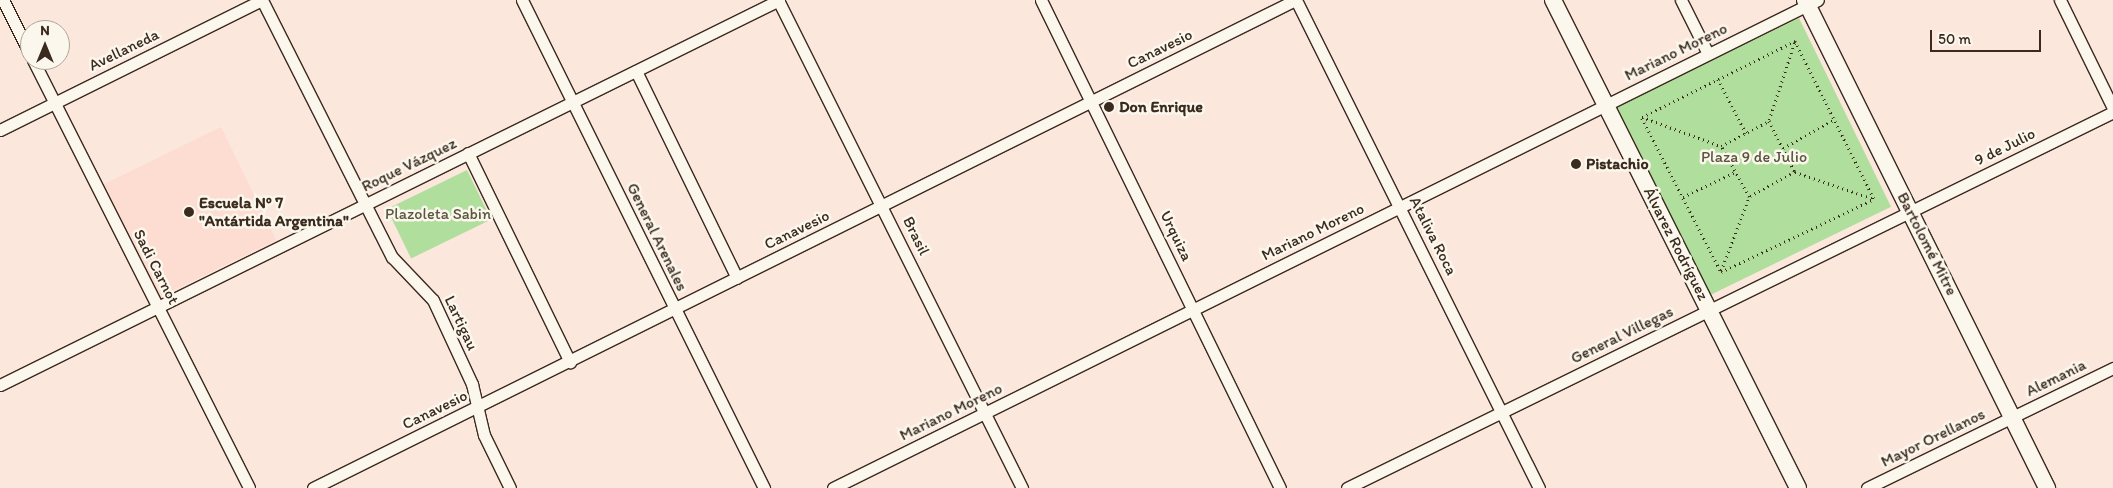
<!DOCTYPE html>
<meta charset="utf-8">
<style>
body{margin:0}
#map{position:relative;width:2113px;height:488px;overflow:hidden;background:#fce7dd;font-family:Itim,sans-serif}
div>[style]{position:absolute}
.built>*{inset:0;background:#fddcd2;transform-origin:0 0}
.green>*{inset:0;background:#b0de9d;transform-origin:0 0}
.path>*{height:2.5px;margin-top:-1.25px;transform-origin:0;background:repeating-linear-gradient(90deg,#3b2a1e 0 1px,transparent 0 5px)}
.roads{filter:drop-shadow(1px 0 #3b2a1e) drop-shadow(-1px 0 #3b2a1e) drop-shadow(0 1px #3b2a1e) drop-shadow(0 -1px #3b2a1e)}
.street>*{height:11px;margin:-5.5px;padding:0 5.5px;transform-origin:5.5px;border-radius:5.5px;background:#fbf7ec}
.secondary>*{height:16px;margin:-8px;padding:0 8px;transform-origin:8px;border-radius:8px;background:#fbf7ec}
.dots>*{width:14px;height:14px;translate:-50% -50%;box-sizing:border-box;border:2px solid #fbf7ec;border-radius:50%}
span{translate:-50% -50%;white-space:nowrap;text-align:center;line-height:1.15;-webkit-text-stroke:5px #fbf7ec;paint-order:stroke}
.street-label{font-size:16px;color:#3b2a1e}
.poi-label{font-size:16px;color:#3b2a1e;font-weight:700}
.left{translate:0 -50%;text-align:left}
.park-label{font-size:16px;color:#58573e}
.north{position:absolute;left:20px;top:20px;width:50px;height:50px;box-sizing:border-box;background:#fbf7ec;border:1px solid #aea59a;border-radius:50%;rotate:0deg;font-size:14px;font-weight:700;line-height:20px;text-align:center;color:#3b2a1e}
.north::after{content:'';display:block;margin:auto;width:18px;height:22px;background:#3b2a1e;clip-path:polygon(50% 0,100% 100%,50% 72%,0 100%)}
.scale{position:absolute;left:1930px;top:30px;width:111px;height:22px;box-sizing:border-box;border:2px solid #3b2a1e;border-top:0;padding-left:6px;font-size:15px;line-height:18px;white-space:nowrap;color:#3b2a1e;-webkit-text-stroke:4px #fbf7ec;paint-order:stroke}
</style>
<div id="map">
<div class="built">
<div style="left:221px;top:127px;width:126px;height:134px;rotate:64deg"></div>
</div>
<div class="green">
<div style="left:1799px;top:18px;width:210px;height:204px;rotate:64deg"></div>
<div style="left:467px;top:170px;width:55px;height:89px;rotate:64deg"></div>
</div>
<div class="path">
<div style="left:1795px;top:41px;width:177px;rotate:63.4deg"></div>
<div style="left:1718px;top:79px;width:61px;rotate:62.6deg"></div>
<div style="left:1642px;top:117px;width:84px;rotate:20.2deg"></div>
<div style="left:1721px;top:146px;width:54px;rotate:-27.5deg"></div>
<div style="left:1769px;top:121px;width:57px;rotate:63deg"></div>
<div style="left:1795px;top:172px;width:52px;rotate:151.5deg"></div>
<div style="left:1749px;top:197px;width:58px;rotate:-118.8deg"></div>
<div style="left:1642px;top:117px;width:171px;rotate:-26.4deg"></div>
<div style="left:1642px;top:118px;width:173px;rotate:62.8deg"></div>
<div style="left:1769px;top:120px;width:83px;rotate:-71.8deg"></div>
<div style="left:1783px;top:148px;width:60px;rotate:-29.1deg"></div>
<div style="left:1795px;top:172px;width:83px;rotate:18.9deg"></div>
<div style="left:1683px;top:197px;width:58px;rotate:-25.7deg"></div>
<div style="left:1721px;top:271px;width:79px;rotate:-69.3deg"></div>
<div style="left:1721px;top:272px;width:170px;rotate:-25.5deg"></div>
</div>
<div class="roads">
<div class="street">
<div style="left:3px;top:0;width:60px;rotate:63.4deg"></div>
<div style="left:522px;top:0;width:545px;rotate:63.62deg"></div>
<div style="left:778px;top:0;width:546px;rotate:63.43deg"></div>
<div style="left:1041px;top:0;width:543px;rotate:63.91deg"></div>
<div style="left:1296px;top:0;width:545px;rotate:63.53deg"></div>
<div style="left:1681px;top:0;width:60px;rotate:63.4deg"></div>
<div style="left:2060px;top:0;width:120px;rotate:63.9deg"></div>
<div style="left:33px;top:60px;width:479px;rotate:63.2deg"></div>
<div style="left:636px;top:71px;width:230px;rotate:64deg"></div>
<div style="left:0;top:130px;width:292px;rotate:-26.4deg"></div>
<div style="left:262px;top:0;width:288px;rotate:63.2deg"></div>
<div style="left:392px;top:257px;width:59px;rotate:46.4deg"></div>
<div style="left:433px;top:300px;width:93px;rotate:65.1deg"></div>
<div style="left:472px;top:384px;width:52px;rotate:76.8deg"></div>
<div style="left:484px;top:435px;width:59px;rotate:63.9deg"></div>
<div style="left:468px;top:153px;width:233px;rotate:64deg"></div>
<div style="left:0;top:385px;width:869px;rotate:-26.3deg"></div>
<div style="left:313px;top:488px;width:1097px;rotate:-26.42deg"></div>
<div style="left:833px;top:488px;width:1099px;rotate:-26.36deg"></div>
<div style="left:1347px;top:488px;width:853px;rotate:-26.14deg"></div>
<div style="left:1867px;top:488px;width:274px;rotate:-26deg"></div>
</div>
<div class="secondary">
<div style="left:1553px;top:0;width:546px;rotate:63.34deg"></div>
<div style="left:1805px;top:0;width:545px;rotate:63.62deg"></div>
</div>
</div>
<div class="dots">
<div style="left:1109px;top:107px;background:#3b2a1e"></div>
<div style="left:1576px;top:164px;background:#3b2a1e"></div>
<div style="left:189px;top:212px;background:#3b2a1e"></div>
</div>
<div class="street-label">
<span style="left:1160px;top:49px;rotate:-26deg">Canavesio</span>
<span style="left:124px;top:50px;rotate:-26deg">Avellaneda</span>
<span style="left:1676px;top:52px;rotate:-26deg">Mariano Moreno</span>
<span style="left:2005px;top:147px;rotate:-26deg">9 de Julio</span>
<span style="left:409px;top:165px;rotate:-26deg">Roque Vázquez</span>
<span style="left:797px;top:230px;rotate:-26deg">Canavesio</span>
<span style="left:1313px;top:232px;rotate:-26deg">Mariano Moreno</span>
<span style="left:916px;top:236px;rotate:64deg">Brasil</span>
<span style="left:1176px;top:236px;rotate:64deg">Urquiza</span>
<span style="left:1433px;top:236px;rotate:63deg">Ataliva Roca</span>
<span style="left:657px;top:237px;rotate:64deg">General Arenales</span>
<span style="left:1676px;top:244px;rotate:63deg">Álvarez Rodríguez</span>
<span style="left:1927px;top:244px;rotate:63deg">Bartolomé Mitre</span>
<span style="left:156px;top:267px;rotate:63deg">Sadi Carnot</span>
<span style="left:461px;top:323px;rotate:65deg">Lartigau</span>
<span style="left:1622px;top:335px;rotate:-26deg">General Villegas</span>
<span style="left:2056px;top:378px;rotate:-26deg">Alemania</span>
<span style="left:435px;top:410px;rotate:-26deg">Canavesio</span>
<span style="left:951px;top:412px;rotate:-26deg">Mariano Moreno</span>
<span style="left:1933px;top:438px;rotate:-26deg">Mayor Orellanos</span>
</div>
<div class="poi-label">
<span class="left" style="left:1119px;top:107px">Don Enrique</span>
<span class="left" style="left:1586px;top:164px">Pistachio</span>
<span class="left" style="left:199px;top:212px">Escuela Nº 7<br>"Antártida Argentina"</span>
</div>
<div class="park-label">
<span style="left:1754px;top:157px">Plaza 9 de Julio</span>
<span style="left:438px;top:214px">Plazoleta Sabin</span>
</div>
<div class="north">N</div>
<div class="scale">50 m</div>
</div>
